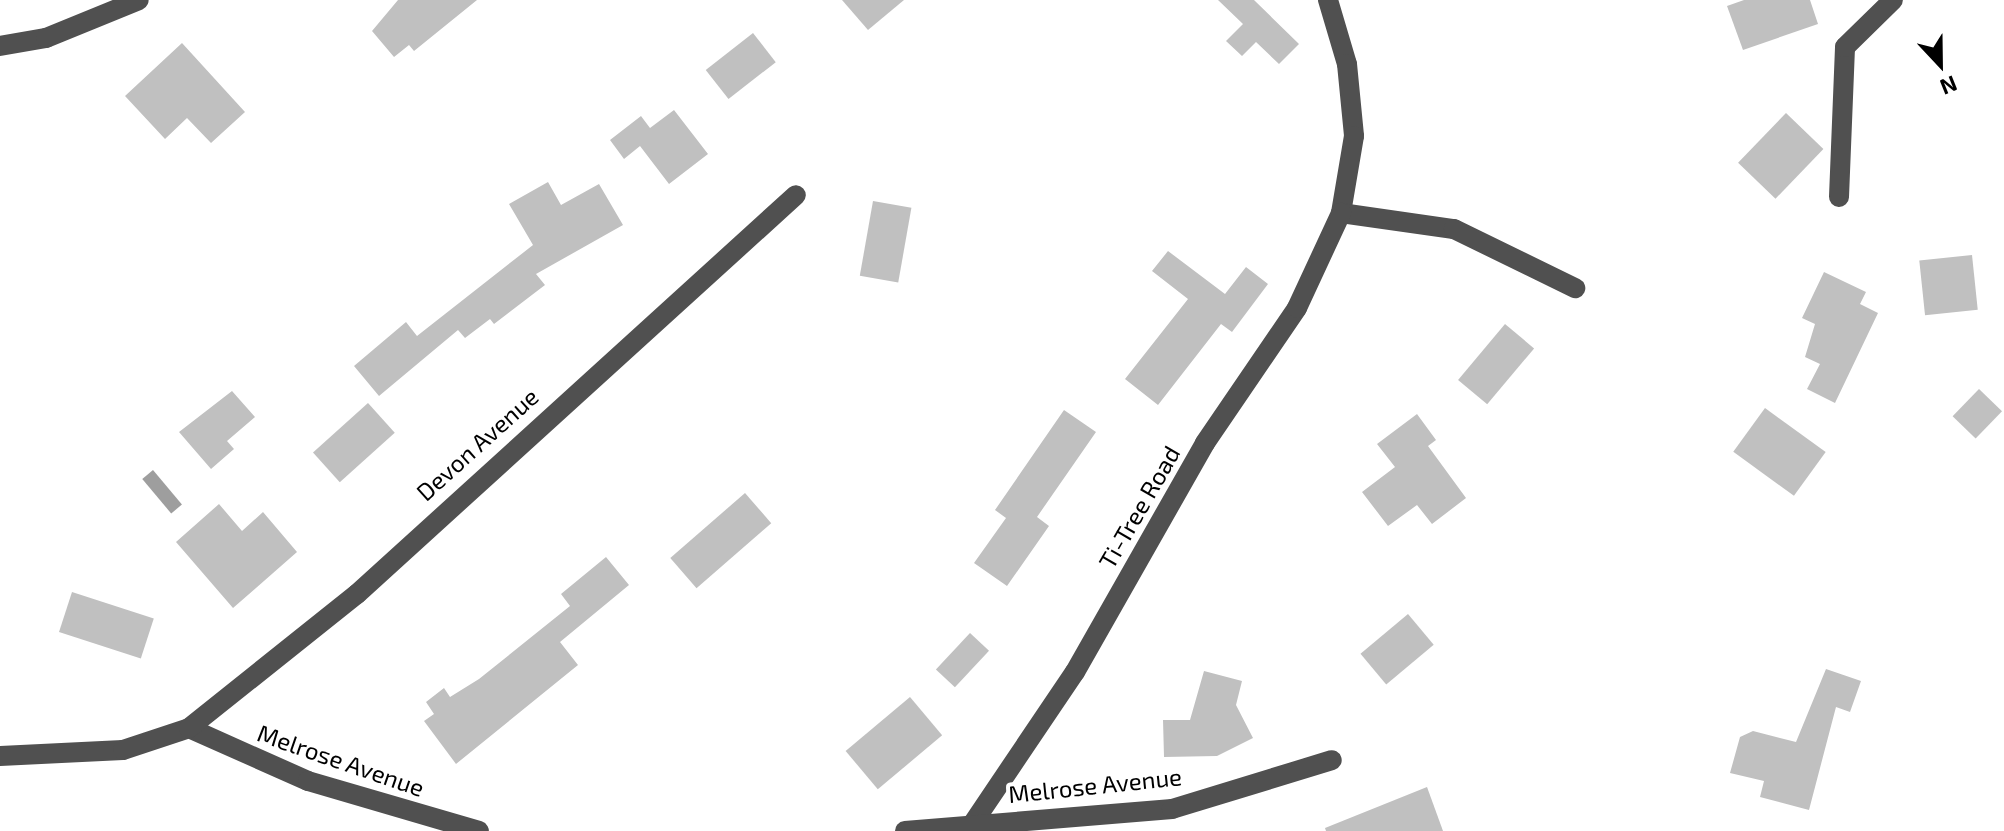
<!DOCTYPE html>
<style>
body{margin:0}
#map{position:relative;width:2004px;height:831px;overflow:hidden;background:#fff;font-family:"Exo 2",sans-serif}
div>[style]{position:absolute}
.water>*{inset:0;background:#9e9e9e;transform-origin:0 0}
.building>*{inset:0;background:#c0c0c0;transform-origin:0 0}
.minor>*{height:20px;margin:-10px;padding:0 10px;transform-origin:10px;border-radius:10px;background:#505050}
span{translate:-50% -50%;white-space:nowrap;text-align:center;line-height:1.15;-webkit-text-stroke:8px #fff;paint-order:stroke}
.street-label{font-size:24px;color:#000}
.north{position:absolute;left:1900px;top:24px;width:80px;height:80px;-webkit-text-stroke:6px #fff;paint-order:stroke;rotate:158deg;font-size:22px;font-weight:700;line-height:32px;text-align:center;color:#000}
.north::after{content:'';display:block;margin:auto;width:28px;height:36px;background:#000;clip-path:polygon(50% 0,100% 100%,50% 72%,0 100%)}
</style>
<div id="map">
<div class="water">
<div style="left:153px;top:470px;width:45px;height:14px;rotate:50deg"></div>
</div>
<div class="building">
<div style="clip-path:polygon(398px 0,477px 0,414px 51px,409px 45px,394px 57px,372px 31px)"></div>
<div style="clip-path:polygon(842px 0,904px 0,868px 30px)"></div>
<div style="clip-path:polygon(1218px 0,1254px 0,1299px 44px,1279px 64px,1256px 42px,1242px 56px,1226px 41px,1243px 24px)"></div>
<div style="clip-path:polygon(1744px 0,1810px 0,1818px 24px,1743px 50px,1727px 6px)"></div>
<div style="left:753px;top:33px;width:37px;height:60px;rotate:52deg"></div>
<div style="clip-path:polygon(182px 43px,245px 112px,211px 143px,187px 118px,165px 139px,125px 96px)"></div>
<div style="clip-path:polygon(674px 110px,708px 154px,669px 184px,640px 146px,624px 159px,610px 140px,641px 116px,650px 128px)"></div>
<div style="left:1786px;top:113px;width:52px;height:69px;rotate:44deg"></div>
<div style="clip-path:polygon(548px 182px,561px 205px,599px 184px,623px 225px,536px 274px,545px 285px,494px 324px,490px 319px,465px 338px,458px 330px,379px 396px,354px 366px,406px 322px,417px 336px,533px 245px,509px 204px)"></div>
<div style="left:873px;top:201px;width:39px;height:76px;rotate:10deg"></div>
<div style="clip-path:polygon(1168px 251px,1225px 294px,1246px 267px,1268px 284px,1232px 332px,1221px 324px,1158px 405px,1125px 379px,1188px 299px,1152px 271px)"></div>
<div style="left:1972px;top:255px;width:55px;height:53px;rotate:84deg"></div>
<div style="clip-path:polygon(1824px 272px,1866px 292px,1860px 304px,1878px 313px,1835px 403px,1807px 389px,1820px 364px,1805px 357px,1815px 324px,1802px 318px)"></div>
<div style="left:1505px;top:324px;width:38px;height:73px;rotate:40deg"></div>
<div style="left:1979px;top:389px;width:32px;height:38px;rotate:44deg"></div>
<div style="clip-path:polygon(232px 391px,255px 417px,227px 441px,234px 449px,211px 469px,179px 432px)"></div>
<div style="left:368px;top:403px;width:40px;height:74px;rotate:48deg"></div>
<div style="left:1765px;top:408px;width:75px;height:54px;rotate:36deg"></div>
<div style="clip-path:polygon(1064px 410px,1096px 432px,1037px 517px,1049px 526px,1007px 586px,974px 563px,1006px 518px,995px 510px)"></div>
<div style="clip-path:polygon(1417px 414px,1436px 440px,1428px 446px,1466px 498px,1432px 524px,1417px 505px,1388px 526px,1362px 492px,1395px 467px,1377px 444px)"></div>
<div style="left:745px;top:493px;width:40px;height:99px;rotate:49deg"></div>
<div style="clip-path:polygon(219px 504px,242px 531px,263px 512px,297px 552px,233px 608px,176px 542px)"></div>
<div style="clip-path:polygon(606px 557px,629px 585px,560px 642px,578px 665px,456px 764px,424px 721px,434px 714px,426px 702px,444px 688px,450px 697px,479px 679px,570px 606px,561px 594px)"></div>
<div style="left:72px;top:592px;width:86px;height:42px;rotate:18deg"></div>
<div style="left:1408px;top:614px;width:40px;height:62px;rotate:50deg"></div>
<div style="left:970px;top:633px;width:26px;height:50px;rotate:43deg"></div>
<div style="clip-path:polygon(1826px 669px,1861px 681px,1850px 712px,1836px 707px,1809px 810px,1760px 797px,1764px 781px,1730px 773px,1740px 737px,1753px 731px,1796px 742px)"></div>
<div style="clip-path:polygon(1204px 671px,1242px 681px,1236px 705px,1253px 738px,1217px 756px,1164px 757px,1163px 720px,1190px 720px)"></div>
<div style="left:910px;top:697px;width:50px;height:84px;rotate:50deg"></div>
<div style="clip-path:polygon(1427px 787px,1443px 831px,1326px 831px,1325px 828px)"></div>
</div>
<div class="minor">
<div style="left:1328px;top:0;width:67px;rotate:73.5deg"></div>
<div style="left:1347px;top:64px;width:72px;rotate:84.4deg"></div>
<div style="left:1354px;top:136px;width:78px;rotate:99.6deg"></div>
<div style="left:1341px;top:213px;width:114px;rotate:8.1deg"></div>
<div style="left:1454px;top:229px;width:135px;rotate:26deg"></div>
<div style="left:0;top:46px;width:47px;rotate:-9.9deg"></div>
<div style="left:46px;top:38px;width:100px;rotate:-22.2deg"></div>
<div style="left:1839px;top:197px;width:150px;rotate:-87.7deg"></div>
<div style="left:1845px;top:47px;width:67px;rotate:-44.4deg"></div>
<div style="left:189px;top:728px;width:130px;rotate:24deg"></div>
<div style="left:308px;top:781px;width:178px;rotate:16.3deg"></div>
<div style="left:0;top:756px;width:123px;rotate:-2.8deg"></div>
<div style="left:123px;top:750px;width:70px;rotate:-18.4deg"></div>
<div style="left:189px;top:728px;width:215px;rotate:-38.6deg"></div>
<div style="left:357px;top:594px;width:593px;rotate:-42.27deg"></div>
<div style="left:973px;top:823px;width:182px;rotate:-56deg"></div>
<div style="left:1075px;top:672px;width:263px;rotate:-60.4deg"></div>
<div style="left:1205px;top:443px;width:163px;rotate:-55.7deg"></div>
<div style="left:1297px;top:308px;width:105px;rotate:-65.1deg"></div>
<div style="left:905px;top:831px;width:268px;rotate:-4.7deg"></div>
<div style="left:1172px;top:809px;width:167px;rotate:-17deg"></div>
</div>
<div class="street-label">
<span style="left:477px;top:444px;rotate:-42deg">Devon Avenue</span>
<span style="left:1139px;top:507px;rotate:-60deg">Ti-Tree Road</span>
<span style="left:341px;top:760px;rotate:19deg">Melrose Avenue</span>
<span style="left:1095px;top:785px;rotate:-6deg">Melrose Avenue</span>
</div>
<div class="north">N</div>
</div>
